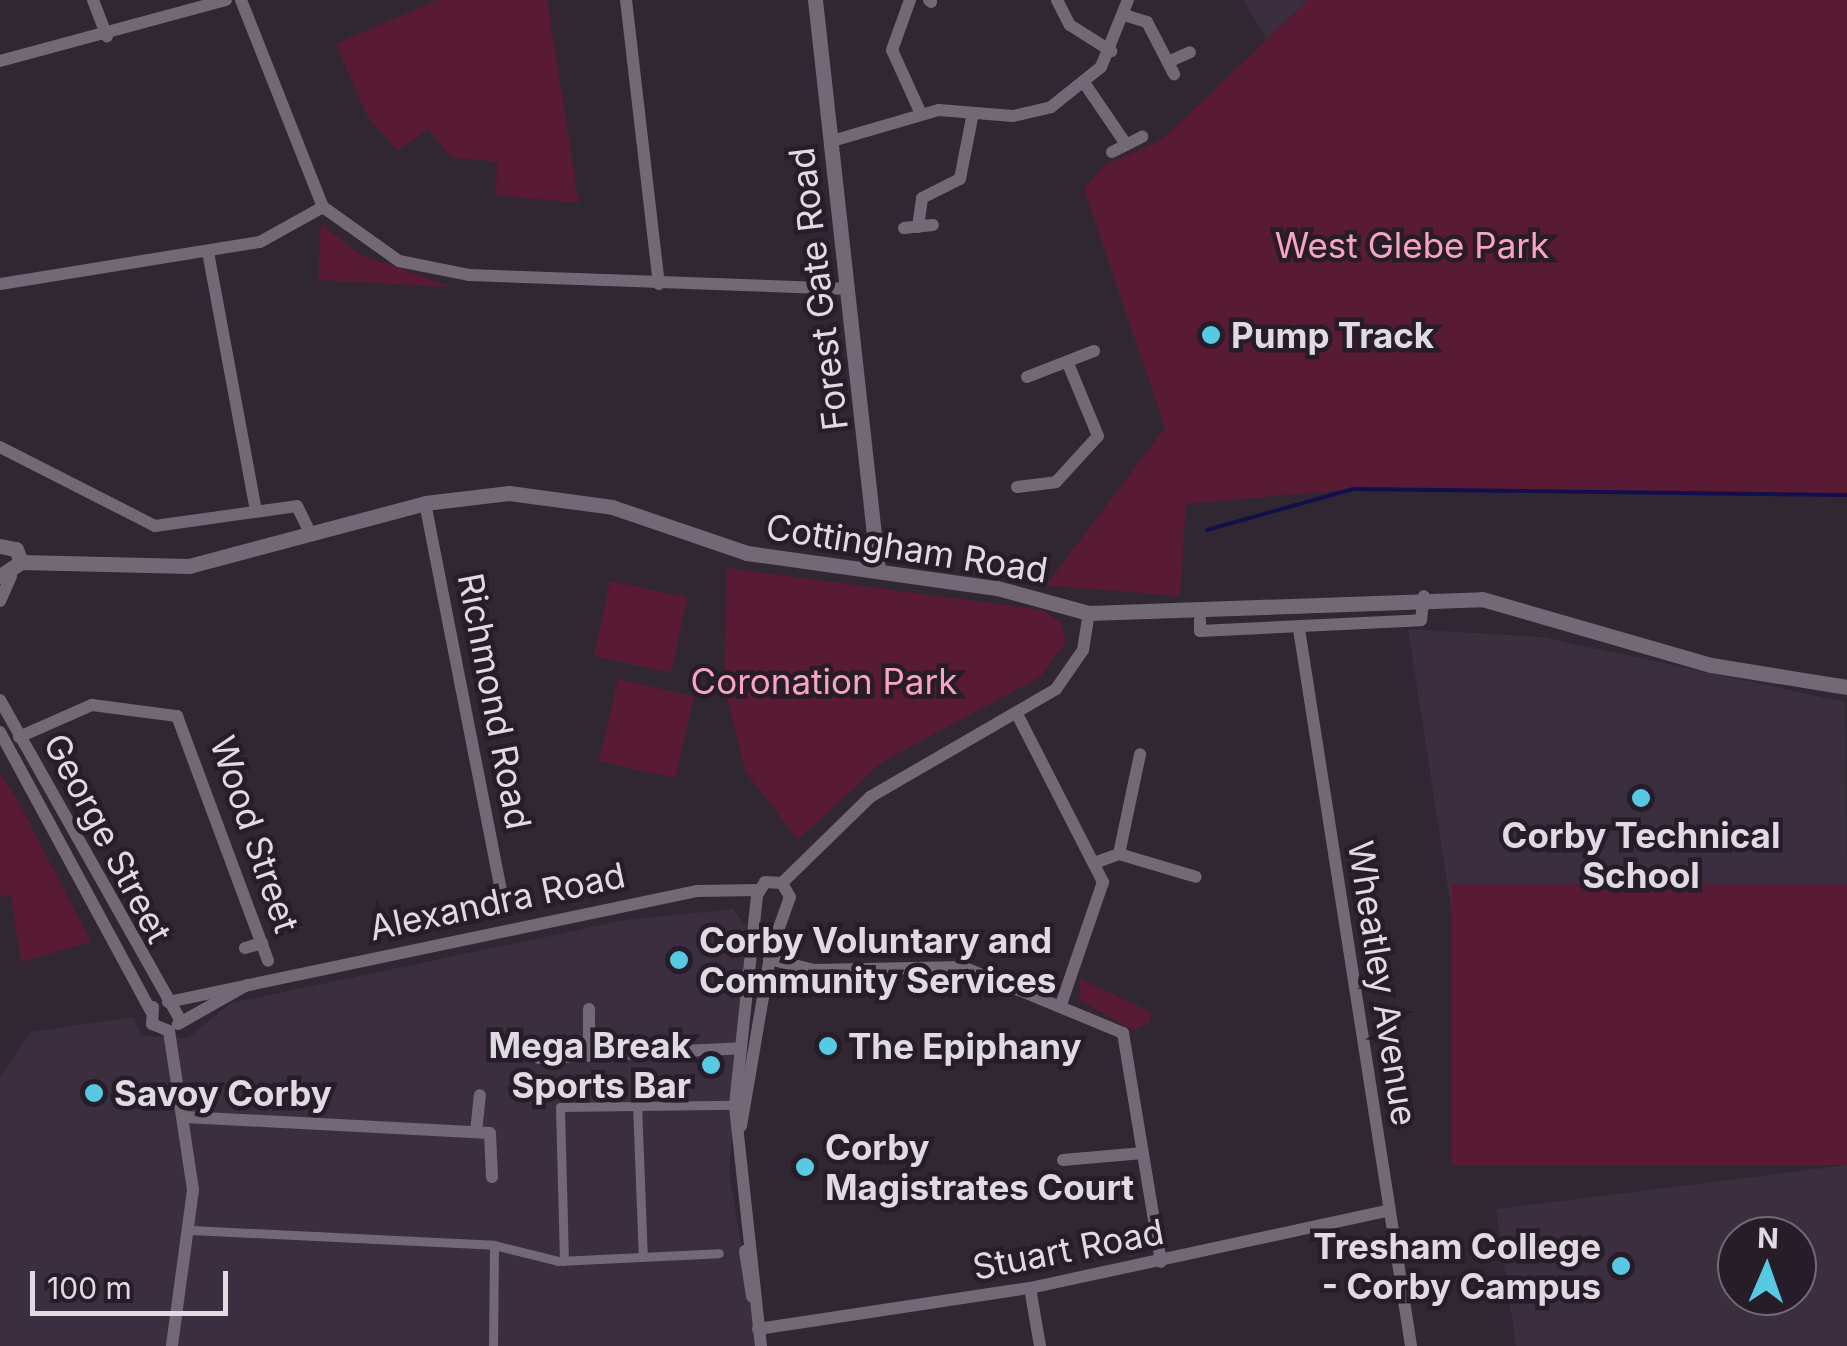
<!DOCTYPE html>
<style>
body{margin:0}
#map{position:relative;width:1847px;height:1346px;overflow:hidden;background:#302733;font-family:Inter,sans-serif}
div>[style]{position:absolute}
.built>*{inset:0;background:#3b2e3f}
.green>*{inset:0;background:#591a34;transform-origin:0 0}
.stream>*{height:4px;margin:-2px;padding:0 2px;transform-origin:2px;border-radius:2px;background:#130f4c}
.pedestrian>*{height:9px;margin:-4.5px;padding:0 4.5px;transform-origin:4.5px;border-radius:4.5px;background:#726876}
.minor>*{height:12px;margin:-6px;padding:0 6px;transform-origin:6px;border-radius:6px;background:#726876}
.tertiary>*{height:15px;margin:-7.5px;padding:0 7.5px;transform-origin:7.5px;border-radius:7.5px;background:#726876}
.dots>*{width:28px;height:28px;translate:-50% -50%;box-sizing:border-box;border:5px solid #261d29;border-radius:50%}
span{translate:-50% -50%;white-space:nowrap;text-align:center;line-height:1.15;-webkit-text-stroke:9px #261d29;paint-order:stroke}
.park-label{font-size:35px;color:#fba3c0}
.street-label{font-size:35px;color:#e0dae2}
.poi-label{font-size:35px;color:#e0dae2;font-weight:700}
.left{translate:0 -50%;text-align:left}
.right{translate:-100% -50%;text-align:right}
.north{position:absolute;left:1717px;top:1216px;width:100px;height:100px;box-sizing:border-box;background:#261d29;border:2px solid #706973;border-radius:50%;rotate:2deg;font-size:28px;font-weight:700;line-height:40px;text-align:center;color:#e0dae2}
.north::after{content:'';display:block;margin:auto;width:35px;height:45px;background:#58c9e3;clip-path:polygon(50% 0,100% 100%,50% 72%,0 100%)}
.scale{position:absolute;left:30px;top:1271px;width:198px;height:45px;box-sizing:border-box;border:5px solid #e0dae2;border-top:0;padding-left:12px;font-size:30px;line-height:35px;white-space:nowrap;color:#e0dae2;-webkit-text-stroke:8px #261d29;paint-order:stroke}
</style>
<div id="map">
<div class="built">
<div style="clip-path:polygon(1243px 0,1308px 0,1269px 43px)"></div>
<div style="clip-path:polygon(1408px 629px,1542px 637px,1845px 702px,1847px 883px,1455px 934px)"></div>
<div style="clip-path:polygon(733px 909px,747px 927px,729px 1174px,759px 1346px,0 1346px,0 1078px,30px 1032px,134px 1017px,141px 1036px,188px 1038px,231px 1003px,626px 920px)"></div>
<div style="clip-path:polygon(evenodd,1847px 1165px,1847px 1346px,1516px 1346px,1496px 1209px,1847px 1165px,1737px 1236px,1797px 1236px,1797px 1296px,1737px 1296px,1737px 1236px)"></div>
</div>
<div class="green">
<div style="clip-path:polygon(437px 0,547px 0,579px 203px,496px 195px,497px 162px,451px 157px,428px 129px,398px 151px,368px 118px,336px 44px)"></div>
<div style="clip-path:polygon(1308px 0,1847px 0,1847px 495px,1353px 489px,1186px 504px,1180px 596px,1046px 585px,1165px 428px,1084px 189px,1105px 165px,1163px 139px)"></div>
<div style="clip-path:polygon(321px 224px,361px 255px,452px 287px,318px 280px)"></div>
<div style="clip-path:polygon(727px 568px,1042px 610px,1062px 623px,1066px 642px,1040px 677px,882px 762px,798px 840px,745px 771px,724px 686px)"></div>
<div style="left:610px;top:581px;width:79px;height:77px;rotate:12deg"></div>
<div style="left:618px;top:679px;width:78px;height:84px;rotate:13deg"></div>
<div style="clip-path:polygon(0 774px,17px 799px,91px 942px,21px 962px,11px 895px,0 897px)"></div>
<div style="left:1847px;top:883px;width:282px;height:395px;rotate:90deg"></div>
<div style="clip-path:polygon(1080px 979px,1151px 1012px,1149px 1023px,1132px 1030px,1080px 1000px)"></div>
</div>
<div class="stream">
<div style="left:1207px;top:530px;width:152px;rotate:-15.7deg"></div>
<div style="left:1353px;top:489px;width:494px;rotate:0.7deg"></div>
</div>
<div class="pedestrian">
<div style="left:637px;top:1104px;width:153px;rotate:87.8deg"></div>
<div style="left:191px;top:1230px;width:303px;rotate:2.8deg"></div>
<div style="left:494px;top:1245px;width:66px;rotate:14deg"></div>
<div style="left:558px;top:1261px;width:161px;rotate:-2.8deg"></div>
<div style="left:564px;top:1261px;width:154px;rotate:-91.5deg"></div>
<div style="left:560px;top:1107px;width:175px;rotate:-0.7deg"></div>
<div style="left:493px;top:1346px;width:101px;rotate:-89.4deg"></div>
</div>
<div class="minor">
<div style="left:93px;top:0;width:39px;rotate:69deg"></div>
<div style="left:241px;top:0;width:223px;rotate:68.4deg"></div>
<div style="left:323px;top:207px;width:93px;rotate:35.4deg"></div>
<div style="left:399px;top:261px;width:71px;rotate:11.3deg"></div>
<div style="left:469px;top:275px;width:380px;rotate:2.1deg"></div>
<div style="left:626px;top:0;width:286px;rotate:83.4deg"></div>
<div style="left:910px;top:0;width:53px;rotate:109.8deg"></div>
<div style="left:892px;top:50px;width:70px;rotate:65.6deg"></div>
<div style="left:929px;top:0;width:3px;rotate:45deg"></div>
<div style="left:1057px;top:0;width:28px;rotate:63deg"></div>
<div style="left:1070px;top:25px;width:49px;rotate:32.4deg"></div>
<div style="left:1124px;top:15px;width:24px;rotate:17deg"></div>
<div style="left:1147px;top:22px;width:59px;rotate:62.6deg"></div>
<div style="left:0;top:61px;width:234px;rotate:-15.1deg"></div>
<div style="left:1168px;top:62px;width:24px;rotate:-24deg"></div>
<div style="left:1085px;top:84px;width:73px;rotate:55.7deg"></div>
<div style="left:832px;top:141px;width:111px;rotate:-16.2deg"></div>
<div style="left:939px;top:110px;width:74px;rotate:4.6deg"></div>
<div style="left:1013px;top:116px;width:39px;rotate:-13deg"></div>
<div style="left:1051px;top:107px;width:64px;rotate:-38.7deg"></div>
<div style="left:1101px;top:67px;width:72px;rotate:-68.1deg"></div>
<div style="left:1112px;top:152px;width:34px;rotate:-27deg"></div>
<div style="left:918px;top:227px;width:29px;rotate:-82deg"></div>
<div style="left:922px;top:198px;width:42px;rotate:-26.6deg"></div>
<div style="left:960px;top:179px;width:67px;rotate:-78.9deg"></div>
<div style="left:904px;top:228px;width:29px;rotate:-6deg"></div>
<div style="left:208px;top:252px;width:263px;rotate:79.5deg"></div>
<div style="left:0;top:284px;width:263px;rotate:-9.2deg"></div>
<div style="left:260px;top:242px;width:72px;rotate:-29.1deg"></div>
<div style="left:1027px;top:377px;width:72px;rotate:-21.2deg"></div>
<div style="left:0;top:447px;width:174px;rotate:27deg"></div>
<div style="left:155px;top:526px;width:143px;rotate:-8deg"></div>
<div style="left:297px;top:506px;width:32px;rotate:64deg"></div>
<div style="left:1017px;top:487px;width:39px;rotate:-7deg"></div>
<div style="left:1056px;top:482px;width:62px;rotate:-47.6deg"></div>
<div style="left:1098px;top:436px;width:76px;rotate:-112.5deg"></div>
<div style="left:425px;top:503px;width:415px;rotate:78.9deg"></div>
<div style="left:0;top:601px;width:27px;rotate:-66deg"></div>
<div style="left:1200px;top:620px;width:11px;rotate:90deg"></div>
<div style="left:1200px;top:631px;width:221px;rotate:-2.8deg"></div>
<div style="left:1421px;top:620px;width:24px;rotate:-83deg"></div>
<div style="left:1299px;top:629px;width:726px;rotate:81.12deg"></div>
<div style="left:0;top:700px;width:367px;rotate:60.6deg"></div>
<div style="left:1017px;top:714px;width:189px;rotate:62.9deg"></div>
<div style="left:1103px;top:882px;width:127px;rotate:108.9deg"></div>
<div style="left:0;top:732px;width:317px;rotate:61.6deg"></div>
<div style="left:19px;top:737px;width:80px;rotate:-23.7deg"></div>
<div style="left:92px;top:705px;width:86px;rotate:7.4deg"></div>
<div style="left:177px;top:716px;width:261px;rotate:69.6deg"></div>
<div style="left:1119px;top:854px;width:80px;rotate:16.6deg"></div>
<div style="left:1097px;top:862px;width:23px;rotate:-20deg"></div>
<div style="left:1119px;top:854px;width:102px;rotate:-78.1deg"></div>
<div style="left:782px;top:883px;width:123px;rotate:-44.3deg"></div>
<div style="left:870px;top:797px;width:215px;rotate:-30.1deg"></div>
<div style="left:1056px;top:689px;width:47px;rotate:-55.3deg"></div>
<div style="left:1083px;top:650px;width:37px;rotate:-81deg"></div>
<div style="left:245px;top:948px;width:18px;rotate:-16deg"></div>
<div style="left:769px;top:959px;width:46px;rotate:13.7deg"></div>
<div style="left:814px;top:970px;width:149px;rotate:-1.2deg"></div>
<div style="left:963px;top:967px;width:173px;rotate:22.4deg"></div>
<div style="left:1123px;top:1033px;width:232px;rotate:80.6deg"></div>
<div style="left:168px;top:1002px;width:541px;rotate:-11.85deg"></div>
<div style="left:697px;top:891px;width:61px;rotate:-0.9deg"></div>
<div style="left:153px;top:1007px;width:17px;rotate:93deg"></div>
<div style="left:152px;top:1024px;width:18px;rotate:22deg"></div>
<div style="left:589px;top:1009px;width:47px;rotate:90deg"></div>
<div style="left:178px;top:1024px;width:79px;rotate:-29.5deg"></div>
<div style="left:169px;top:1031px;width:161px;rotate:81.4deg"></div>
<div style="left:193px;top:1190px;width:157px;rotate:97.7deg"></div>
<div style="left:539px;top:1058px;width:202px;rotate:-2.8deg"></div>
<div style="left:185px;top:1117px;width:305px;rotate:3deg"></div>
<div style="left:490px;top:1133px;width:44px;rotate:87.4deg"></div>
<div style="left:741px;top:1126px;width:179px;rotate:-80.3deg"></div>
<div style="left:771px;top:950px;width:56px;rotate:-70.3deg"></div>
<div style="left:790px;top:897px;width:16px;rotate:-120deg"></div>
<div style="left:476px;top:1132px;width:37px;rotate:-84deg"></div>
<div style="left:1063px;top:1160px;width:80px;rotate:-5deg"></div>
<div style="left:745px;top:1251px;width:46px;rotate:81.2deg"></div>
<div style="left:1030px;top:1288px;width:59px;rotate:80.2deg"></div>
<div style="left:758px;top:1329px;width:275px;rotate:-8.6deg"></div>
<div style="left:1030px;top:1288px;width:365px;rotate:-12.2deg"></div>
<div style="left:761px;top:1346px;width:242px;rotate:-96.2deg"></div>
<div style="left:735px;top:1105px;width:211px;rotate:-84deg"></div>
<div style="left:757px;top:895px;width:15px;rotate:-58deg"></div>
<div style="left:765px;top:882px;width:17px;rotate:3deg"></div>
</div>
<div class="tertiary">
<div style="left:815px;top:0;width:574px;rotate:83.7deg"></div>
<div style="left:0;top:546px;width:16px;rotate:11deg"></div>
<div style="left:16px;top:549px;width:14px;rotate:69deg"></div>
<div style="left:21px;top:562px;width:25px;rotate:146deg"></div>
<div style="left:21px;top:562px;width:168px;rotate:1.4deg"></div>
<div style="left:189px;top:566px;width:244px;rotate:-14.9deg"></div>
<div style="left:425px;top:503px;width:85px;rotate:-6.8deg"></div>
<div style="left:509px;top:493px;width:104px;rotate:7.7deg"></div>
<div style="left:612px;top:507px;width:143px;rotate:18.8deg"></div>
<div style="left:747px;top:553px;width:252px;rotate:8deg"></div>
<div style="left:997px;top:588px;width:95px;rotate:15.2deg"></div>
<div style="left:1089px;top:613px;width:393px;rotate:-2deg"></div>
<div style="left:1482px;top:599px;width:238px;rotate:16.1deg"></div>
<div style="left:1711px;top:665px;width:138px;rotate:9.2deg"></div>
</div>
<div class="dots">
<div style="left:1211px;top:335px;background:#58c9e3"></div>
<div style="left:1641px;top:798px;background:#58c9e3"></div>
<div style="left:679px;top:960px;background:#58c9e3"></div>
<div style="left:828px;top:1046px;background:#58c9e3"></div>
<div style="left:711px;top:1065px;background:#58c9e3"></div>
<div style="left:94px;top:1093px;background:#58c9e3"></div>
<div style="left:805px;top:1167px;background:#58c9e3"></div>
<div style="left:1621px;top:1266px;background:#58c9e3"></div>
</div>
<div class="park-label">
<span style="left:1412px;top:245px">West Glebe Park</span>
<span style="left:824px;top:681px">Coronation Park</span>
</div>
<div class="street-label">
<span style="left:818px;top:289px;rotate:-97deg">Forest Gate Road</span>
<span style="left:907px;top:548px;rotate:9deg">Cottingham Road</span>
<span style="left:495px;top:701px;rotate:79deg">Richmond Road</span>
<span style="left:255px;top:834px;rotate:71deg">Wood Street</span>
<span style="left:108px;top:838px;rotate:62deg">George Street</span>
<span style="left:497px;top:901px;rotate:-12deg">Alexandra Road</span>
<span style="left:1383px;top:983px;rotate:81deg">Wheatley Avenue</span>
<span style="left:1068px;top:1249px;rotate:-11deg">Stuart Road</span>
</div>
<div class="poi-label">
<span class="left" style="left:1231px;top:335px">Pump Track</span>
<span style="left:1641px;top:855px">Corby Technical<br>School</span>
<span class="left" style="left:699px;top:960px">Corby Voluntary and<br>Community Services</span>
<span class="right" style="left:691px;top:1065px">Mega Break<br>Sports Bar</span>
<span class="left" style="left:848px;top:1046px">The Epiphany</span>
<span class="left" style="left:114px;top:1093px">Savoy Corby</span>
<span class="left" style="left:825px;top:1167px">Corby<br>Magistrates Court</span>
<span class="right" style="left:1601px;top:1266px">Tresham College<br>- Corby Campus</span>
</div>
<div class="north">N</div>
<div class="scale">100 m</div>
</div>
